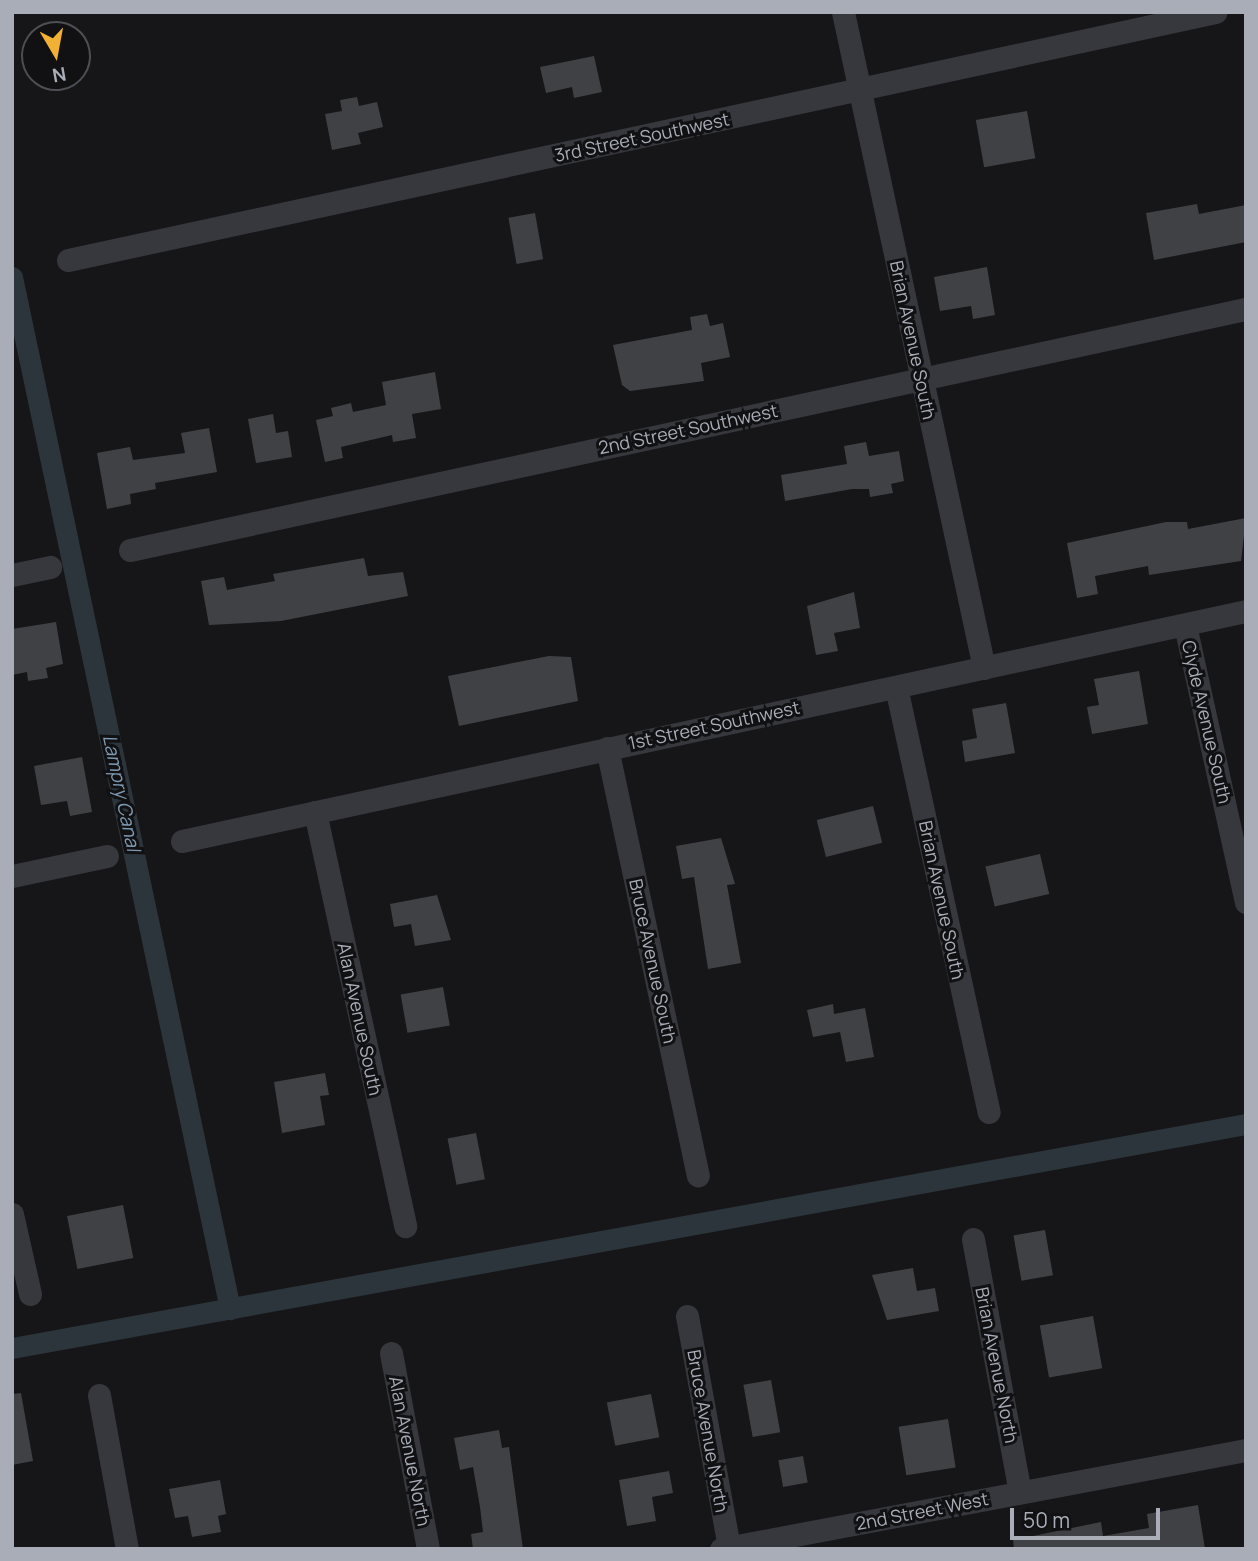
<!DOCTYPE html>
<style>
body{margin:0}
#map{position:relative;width:1258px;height:1561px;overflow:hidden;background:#161618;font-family:Manrope,sans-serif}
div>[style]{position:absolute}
.canal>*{height:21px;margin:-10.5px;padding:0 10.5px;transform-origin:10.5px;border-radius:10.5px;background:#2c353c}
.building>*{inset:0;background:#404145;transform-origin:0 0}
.minor>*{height:23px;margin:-11.5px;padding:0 11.5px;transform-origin:11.5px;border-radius:11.5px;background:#37383d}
span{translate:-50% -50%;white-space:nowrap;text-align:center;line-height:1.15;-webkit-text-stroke:6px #111113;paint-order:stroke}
.street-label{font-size:18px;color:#a8adb8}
.water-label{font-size:19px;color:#7f9bb3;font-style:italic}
.frame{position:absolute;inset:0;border:14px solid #a8adb8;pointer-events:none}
.north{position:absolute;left:21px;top:21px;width:70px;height:70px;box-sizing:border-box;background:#111113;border:2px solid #4d4f55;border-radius:50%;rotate:170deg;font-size:19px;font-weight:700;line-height:28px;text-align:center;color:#a8adb8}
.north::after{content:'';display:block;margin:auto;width:24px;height:32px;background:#f2b134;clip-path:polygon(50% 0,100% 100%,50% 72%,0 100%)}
.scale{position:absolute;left:1010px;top:1508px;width:150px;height:32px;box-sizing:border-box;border:4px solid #a8adb8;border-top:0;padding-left:9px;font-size:21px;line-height:24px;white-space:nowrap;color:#a8adb8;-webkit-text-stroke:5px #111113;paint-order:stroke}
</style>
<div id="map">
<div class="canal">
<div style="left:12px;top:277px;width:1055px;rotate:78.07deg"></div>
<div style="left:12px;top:1348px;width:1254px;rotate:-10.29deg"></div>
</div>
<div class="building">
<div style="clip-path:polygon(594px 56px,602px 92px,574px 98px,572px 87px,546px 93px,540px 67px)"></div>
<div style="clip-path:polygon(357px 97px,359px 106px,377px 102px,383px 127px,358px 133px,361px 144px,332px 150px,325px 114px,342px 111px,340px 100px)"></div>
<div style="left:1027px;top:111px;width:48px;height:52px;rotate:80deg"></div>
<div style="clip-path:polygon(1197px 204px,1199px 214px,1246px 205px,1246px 242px,1154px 260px,1146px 213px)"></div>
<div style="left:535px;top:213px;width:47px;height:27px;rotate:80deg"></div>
<div style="clip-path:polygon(987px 267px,995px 315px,973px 319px,971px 306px,940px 311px,934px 277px)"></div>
<div style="clip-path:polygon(707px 314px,710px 326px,723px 323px,730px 357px,701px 363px,704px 381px,630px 391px,622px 385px,613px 345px,692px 330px,690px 317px)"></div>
<div style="clip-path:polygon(435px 372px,441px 409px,412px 414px,416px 438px,393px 442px,392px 435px,341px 447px,343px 458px,325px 462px,316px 420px,333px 416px,331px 408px,351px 403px,353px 412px,386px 405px,382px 382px)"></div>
<div style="clip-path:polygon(273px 414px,276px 433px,288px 431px,292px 457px,256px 463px,248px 419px)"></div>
<div style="clip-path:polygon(209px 428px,217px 472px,155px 483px,156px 489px,130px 494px,131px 504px,107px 509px,97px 453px,130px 447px,133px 460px,185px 453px,181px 433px)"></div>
<div style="clip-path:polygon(866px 442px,869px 456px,899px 451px,904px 481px,891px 484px,893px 493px,870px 497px,869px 489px,852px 489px,785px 501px,781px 475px,847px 464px,844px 446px)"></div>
<div style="clip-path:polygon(1246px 518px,1241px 561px,1149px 575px,1148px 566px,1095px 576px,1098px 594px,1077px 598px,1067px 543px,1166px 522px,1187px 522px,1188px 529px)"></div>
<div style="clip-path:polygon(364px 558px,368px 576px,403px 572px,408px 596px,281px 621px,209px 625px,201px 581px,224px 577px,227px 590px,275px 581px,273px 574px)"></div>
<div style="clip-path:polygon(854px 592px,860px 628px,834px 633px,838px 651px,816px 655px,807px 606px)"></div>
<div style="clip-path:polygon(56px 622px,63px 664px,46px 668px,48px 678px,28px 681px,27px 672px,12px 675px,12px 629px)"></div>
<div style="clip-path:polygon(549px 656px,571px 657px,578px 701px,459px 726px,448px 676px)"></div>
<div style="clip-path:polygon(1139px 671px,1148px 724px,1092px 734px,1087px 707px,1099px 705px,1094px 679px)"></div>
<div style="clip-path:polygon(1006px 703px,1015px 753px,965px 762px,962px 741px,977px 738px,972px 709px)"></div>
<div style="clip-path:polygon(82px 757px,92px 812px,70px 816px,67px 801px,41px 805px,34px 766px)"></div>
<div style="left:873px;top:806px;width:38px;height:58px;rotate:76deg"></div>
<div style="clip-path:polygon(721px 838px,735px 884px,727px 885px,741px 963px,708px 969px,694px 877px,682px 879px,676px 846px)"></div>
<div style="left:1040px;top:854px;width:41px;height:56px;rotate:77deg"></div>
<div style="clip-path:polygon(437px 895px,451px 940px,415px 946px,411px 924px,394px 927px,390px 904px)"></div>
<div style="left:443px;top:987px;width:39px;height:43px;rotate:80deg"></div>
<div style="clip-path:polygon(833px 1004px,834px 1014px,865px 1008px,874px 1057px,846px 1062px,840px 1032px,813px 1037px,807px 1010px)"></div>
<div style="clip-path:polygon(325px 1073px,329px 1095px,320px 1096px,325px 1125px,282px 1133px,274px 1082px)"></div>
<div style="left:476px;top:1133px;width:47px;height:29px;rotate:79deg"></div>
<div style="left:123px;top:1205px;width:54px;height:57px;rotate:79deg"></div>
<div style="left:1045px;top:1230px;width:46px;height:32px;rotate:80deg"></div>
<div style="clip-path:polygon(913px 1268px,917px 1291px,935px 1288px,939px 1311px,887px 1320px,872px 1275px)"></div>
<div style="left:1093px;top:1316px;width:53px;height:54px;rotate:80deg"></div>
<div style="left:771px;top:1380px;width:53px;height:28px;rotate:80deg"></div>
<div style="clip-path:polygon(21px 1393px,33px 1461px,12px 1465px,12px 1394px)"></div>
<div style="left:651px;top:1394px;width:44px;height:45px;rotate:79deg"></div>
<div style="left:948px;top:1419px;width:49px;height:50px;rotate:81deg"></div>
<div style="clip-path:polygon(499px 1430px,502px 1448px,509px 1447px,523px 1549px,473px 1549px,471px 1534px,483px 1532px,480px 1507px,473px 1467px,460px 1470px,454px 1438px)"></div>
<div style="left:803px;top:1456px;width:27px;height:25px;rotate:80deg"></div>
<div style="clip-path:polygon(669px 1471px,673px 1493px,652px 1497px,656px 1521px,627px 1526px,619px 1480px)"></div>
<div style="clip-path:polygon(220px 1480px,226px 1514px,218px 1516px,221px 1532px,192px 1537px,188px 1516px,175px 1518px,169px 1489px)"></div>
<div style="clip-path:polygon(1198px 1505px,1205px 1549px,1014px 1549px,1013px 1540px,1101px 1522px,1103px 1536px,1149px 1528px,1147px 1514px)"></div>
</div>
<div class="minor">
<div style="left:843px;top:12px;width:671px;rotate:77.87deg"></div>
<div style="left:68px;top:260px;width:1174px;rotate:-12.19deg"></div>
<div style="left:130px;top:550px;width:1142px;rotate:-12.19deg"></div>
<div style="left:12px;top:575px;width:39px;rotate:-12deg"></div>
<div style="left:1185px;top:625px;width:284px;rotate:77.6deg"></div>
<div style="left:896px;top:687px;width:435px;rotate:77.7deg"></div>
<div style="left:607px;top:748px;width:437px;rotate:78deg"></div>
<div style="left:315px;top:812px;width:424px;rotate:77.7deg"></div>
<div style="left:182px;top:841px;width:1089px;rotate:-12.2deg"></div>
<div style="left:12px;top:876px;width:97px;rotate:-11.9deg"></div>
<div style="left:12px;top:1214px;width:82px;rotate:77.3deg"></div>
<div style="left:973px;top:1239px;width:257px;rotate:79.5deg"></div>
<div style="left:687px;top:1316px;width:235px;rotate:79.7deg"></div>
<div style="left:391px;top:1353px;width:199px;rotate:79.3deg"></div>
<div style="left:99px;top:1395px;width:157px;rotate:79.7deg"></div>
<div style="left:721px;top:1549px;width:534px;rotate:-10.68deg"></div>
</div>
<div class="street-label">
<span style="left:642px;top:137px;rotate:-12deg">3rd Street Southwest</span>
<span style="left:913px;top:340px;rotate:78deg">Brian Avenue South</span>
<span style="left:688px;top:429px;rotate:-12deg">2nd Street Southwest</span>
<span style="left:1207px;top:722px;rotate:77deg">Clyde Avenue South</span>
<span style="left:714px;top:725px;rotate:-12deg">1st Street Southwest</span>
<span style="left:942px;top:900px;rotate:78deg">Brian Avenue South</span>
<span style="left:653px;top:961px;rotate:78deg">Bruce Avenue South</span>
<span style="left:360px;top:1019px;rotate:78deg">Alan Avenue South</span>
<span style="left:997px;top:1365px;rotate:79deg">Brian Avenue North</span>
<span style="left:708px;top:1431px;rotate:80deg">Bruce Avenue North</span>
<span style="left:410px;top:1451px;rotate:79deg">Alan Avenue North</span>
<span style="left:922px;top:1511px;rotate:-11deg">2nd Street West</span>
</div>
<div class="water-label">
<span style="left:121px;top:793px;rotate:78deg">Lampry Canal</span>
</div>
<div class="frame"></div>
<div class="north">N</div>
<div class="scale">50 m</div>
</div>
